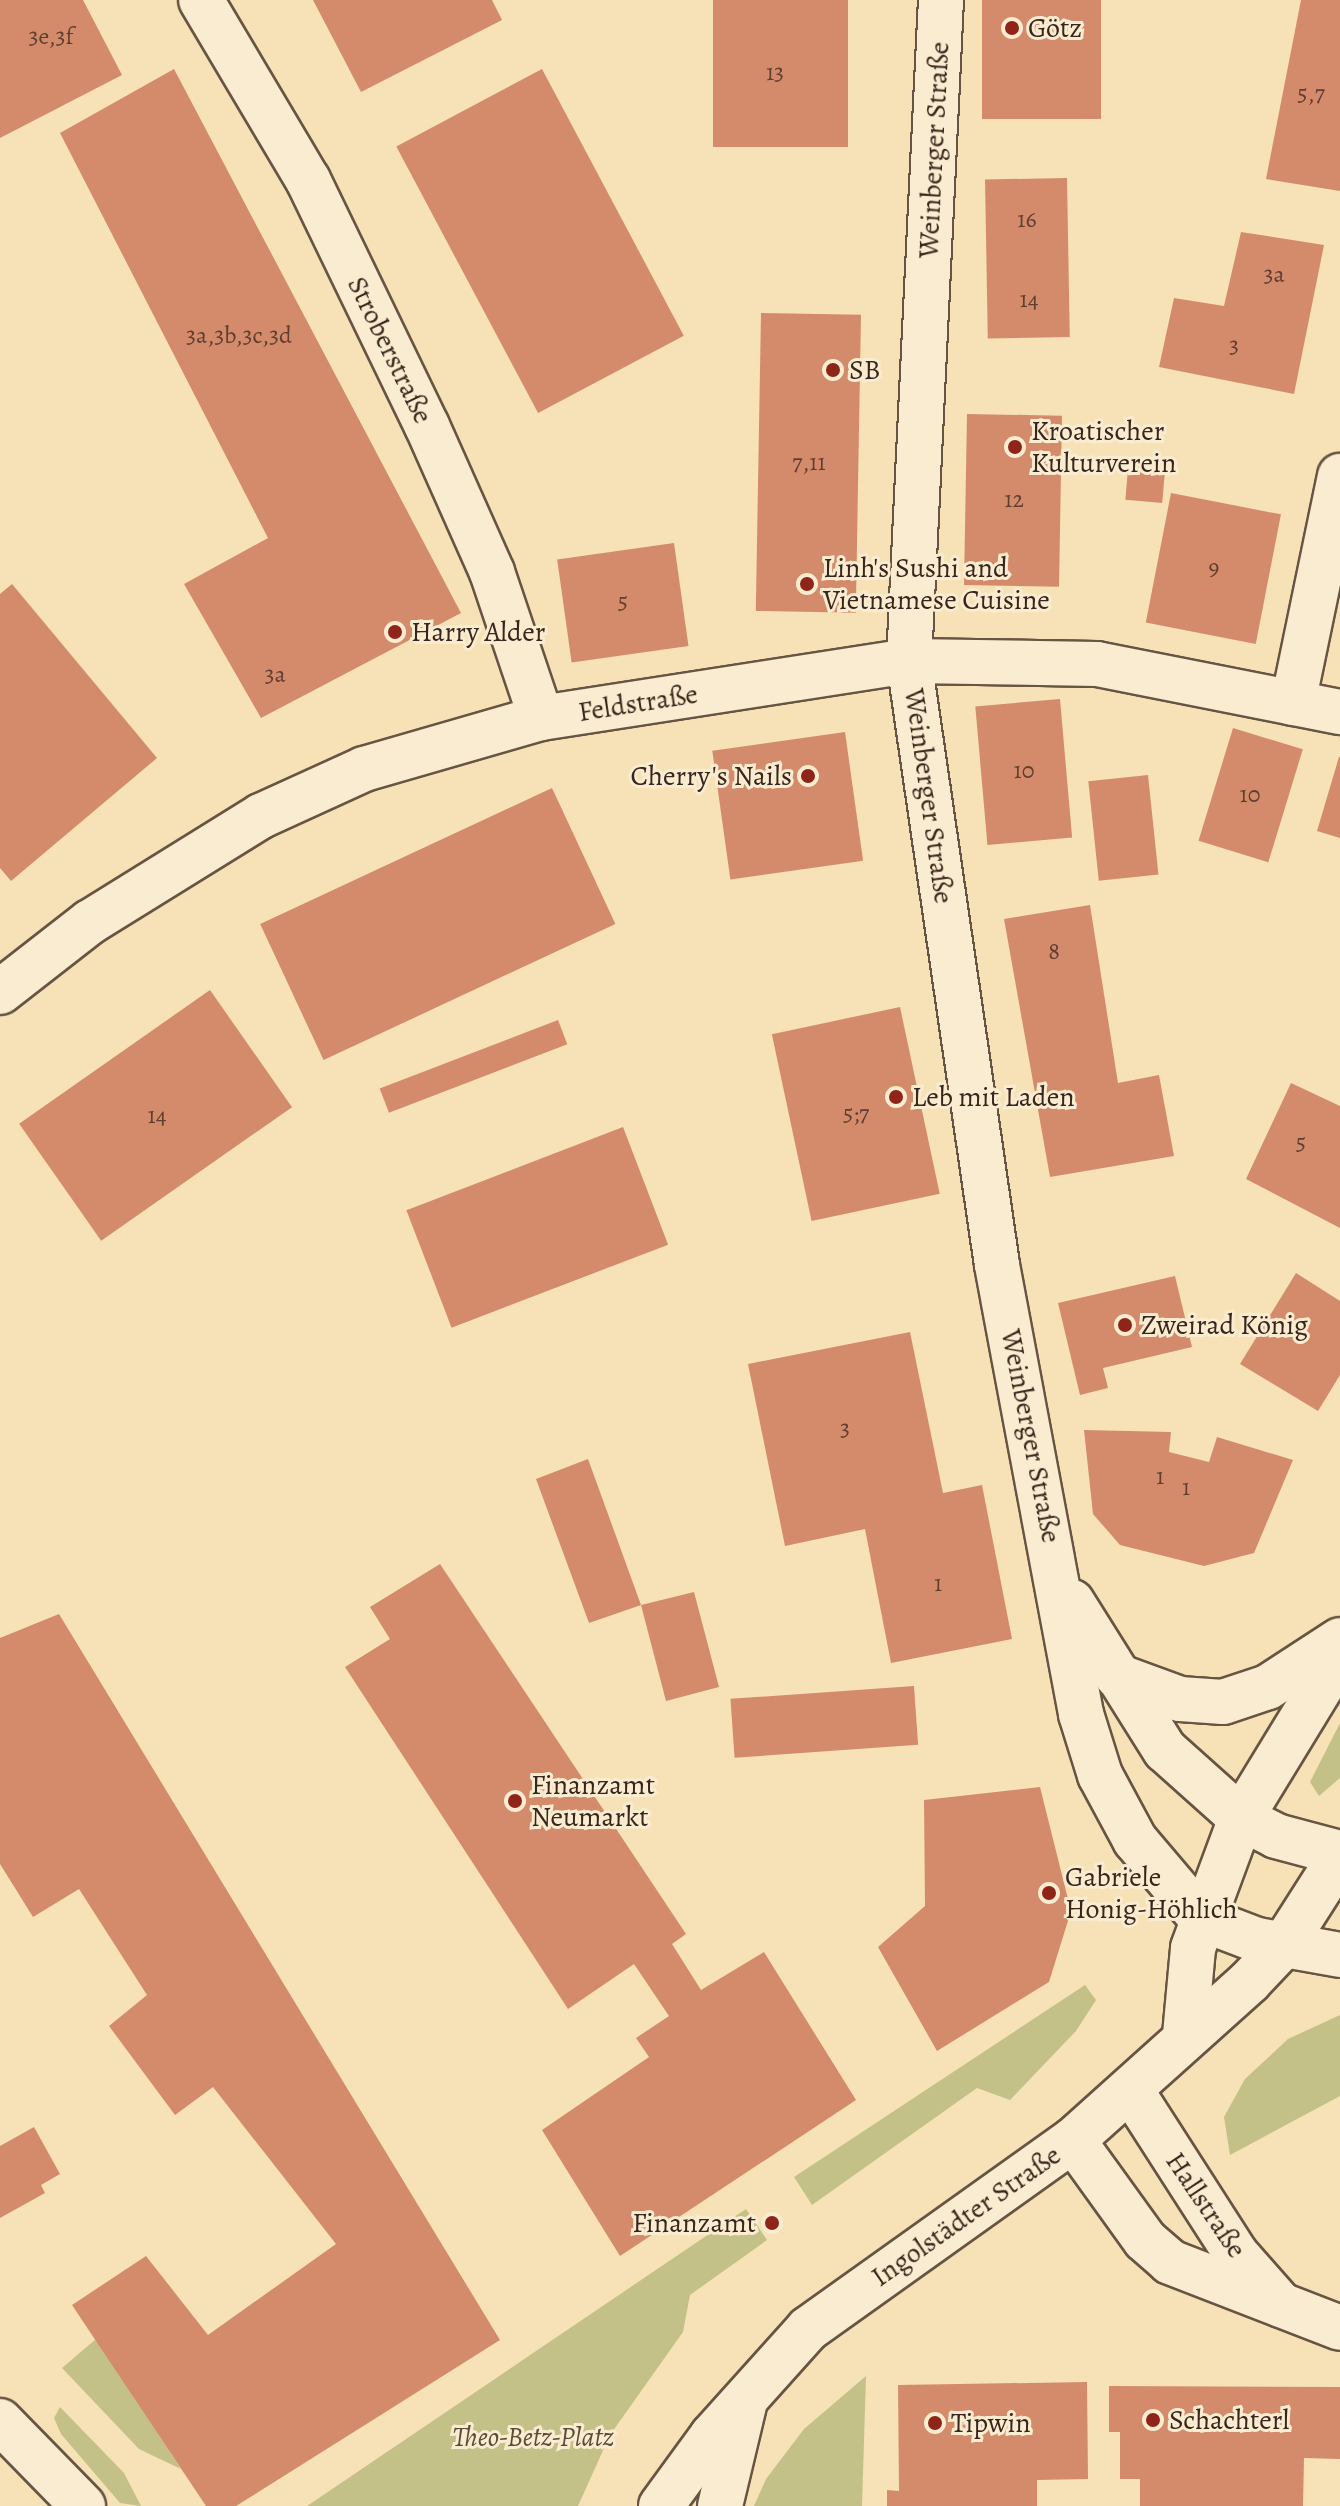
<!DOCTYPE html>
<meta charset="utf-8">
<style>
body{margin:0}
#map{position:relative;width:1340px;height:2506px;overflow:hidden;background:#f6e2b6;font-family:Alegreya,serif}
div>[style]{position:absolute}
.green>*{inset:0;background:#c4c188}
.building>*{inset:0;background:#d48b6b;transform-origin:0 0}
.roads{filter:drop-shadow(2px 0 #685442) drop-shadow(-2px 0 #685442) drop-shadow(0 2px #685442) drop-shadow(0 -2px #685442)}
.street>*{height:44px;margin:-22px;padding:0 22px;transform-origin:22px;border-radius:22px;background:#f9ecd0}
.secondary>*{height:44px;margin:-22px;padding:0 22px;transform-origin:22px;border-radius:22px;background:#f9ecd0}
.dots>*{width:22px;height:22px;translate:-50% -50%;box-sizing:border-box;border:4px solid #f9ecd0;border-radius:50%}
span{translate:-50% -50%;white-space:nowrap;text-align:center;line-height:1.15;-webkit-text-stroke:6px #f9ecd0;paint-order:stroke}
.number-label{font-size:24px;color:#603e30}
.number-label span{-webkit-text-stroke-width:0}
.poi-label{font-size:28px;color:#39251c}
.left{translate:0 -50%;text-align:left}
.right{translate:-100% -50%;text-align:right}
.street-label{font-size:28px;color:#39251c}
.park-label{font-size:28px;color:#5c4c37;font-style:italic}
</style>
<div id="map">
<div class="green">
<div style="clip-path:polygon(1340px 1723px,1340px 1778px,1319px 1796px,1310px 1782px)"></div>
<div style="clip-path:polygon(1085px 1985px,1096px 2000px,1076px 2031px,1010px 2100px,977px 2088px,812px 2205px,794px 2177px)"></div>
<div style="clip-path:polygon(1340px 2015px,1340px 2096px,1230px 2155px,1224px 2117px,1245px 2079px,1288px 2039px)"></div>
<div style="clip-path:polygon(746px 2209px,767px 2240px,690px 2295px,683px 2332px,610px 2435px,578px 2506px,307px 2506px)"></div>
<div style="clip-path:polygon(96px 2339px,181px 2469px,139px 2449px,62px 2368px)"></div>
<div style="clip-path:polygon(866px 2376px,862px 2506px,754px 2506px,766px 2479px,804px 2429px)"></div>
<div style="clip-path:polygon(60px 2407px,124px 2473px,141px 2506px,120px 2503px,61px 2434px,54px 2418px)"></div>
</div>
<div class="building">
<div style="clip-path:polygon(0 0,83px 0,122px 75px,0 138px)"></div>
<div style="clip-path:polygon(313px 0,492px 0,502px 20px,361px 92px)"></div>
<div style="left:713px;top:0;width:135px;height:147px"></div>
<div style="left:982px;top:0;width:119px;height:119px"></div>
<div style="clip-path:polygon(1301px 0,1340px 0,1340px 191px,1266px 179px)"></div>
<div style="clip-path:polygon(174px 69px,461px 613px,261px 718px,184px 584px,268px 538px,60px 133px)"></div>
<div style="left:542px;top:69px;width:302px;height:165px;rotate:62deg"></div>
<div style="left:1067px;top:178px;width:159px;height:82px;rotate:89deg"></div>
<div style="clip-path:polygon(1241px 232px,1324px 245px,1294px 394px,1159px 367px,1174px 298px,1224px 306px)"></div>
<div style="left:761px;top:313px;width:100px;height:298px;rotate:1deg"></div>
<div style="left:967px;top:414px;width:95px;height:171px;rotate:1deg"></div>
<div style="left:1129px;top:458px;width:37px;height:42px;rotate:5deg"></div>
<div style="left:1171px;top:493px;width:112px;height:132px;rotate:11deg"></div>
<div style="left:674px;top:543px;width:104px;height:118px;rotate:82deg"></div>
<div style="clip-path:polygon(12px 584px,157px 758px,11px 881px,0 868px,0 594px)"></div>
<div style="left:1060px;top:699px;width:139px;height:85px;rotate:85deg"></div>
<div style="left:1233px;top:728px;width:73px;height:118px;rotate:17deg"></div>
<div style="left:845px;top:732px;width:130px;height:134px;rotate:82deg"></div>
<div style="clip-path:polygon(1339px 757px,1340px 757px,1340px 838px,1317px 831px)"></div>
<div style="left:1148px;top:775px;width:100px;height:60px;rotate:84deg"></div>
<div style="left:552px;top:788px;width:150px;height:322px;rotate:65deg"></div>
<div style="clip-path:polygon(1090px 905px,1118px 1083px,1159px 1075px,1174px 1156px,1050px 1177px,1004px 919px)"></div>
<div style="left:210px;top:990px;width:143px;height:233px;rotate:55deg"></div>
<div style="left:900px;top:1007px;width:191px;height:131px;rotate:78deg"></div>
<div style="left:558px;top:1020px;width:26px;height:191px;rotate:69deg"></div>
<div style="clip-path:polygon(1291px 1083px,1340px 1106px,1340px 1228px,1246px 1179px)"></div>
<div style="left:623px;top:1127px;width:126px;height:232px;rotate:69deg"></div>
<div style="clip-path:polygon(1296px 1273px,1340px 1301px,1340px 1375px,1318px 1411px,1240px 1364px)"></div>
<div style="clip-path:polygon(1175px 1276px,1192px 1347px,1103px 1368px,1108px 1388px,1080px 1395px,1058px 1303px)"></div>
<div style="clip-path:polygon(910px 1332px,943px 1493px,982px 1485px,1012px 1639px,891px 1663px,865px 1529px,785px 1546px,748px 1364px)"></div>
<div style="clip-path:polygon(1084px 1430px,1171px 1432px,1169px 1452px,1209px 1462px,1217px 1437px,1293px 1460px,1254px 1553px,1204px 1566px,1120px 1545px,1093px 1514px)"></div>
<div style="clip-path:polygon(588px 1459px,641px 1605px,694px 1592px,719px 1687px,666px 1701px,641px 1605px,589px 1623px,536px 1479px)"></div>
<div style="clip-path:polygon(440px 1564px,686px 1934px,672px 1944px,701px 1990px,764px 1952px,856px 2100px,620px 2256px,542px 2130px,649px 2057px,636px 2038px,669px 2016px,634px 1964px,568px 2009px,345px 1667px,390px 1639px,370px 1607px)"></div>
<div style="clip-path:polygon(59px 1614px,500px 2340px,236px 2506px,206px 2506px,72px 2305px,146px 2256px,208px 2335px,336px 2244px,213px 2087px,175px 2115px,109px 2026px,147px 1995px,79px 1889px,33px 1917px,0 1864px,0 1638px)"></div>
<div style="left:914px;top:1686px;width:59px;height:184px;rotate:86deg"></div>
<div style="clip-path:polygon(1040px 1787px,1071px 1911px,1049px 1982px,937px 2051px,878px 1947px,925px 1906px,924px 1800px)"></div>
<div style="clip-path:polygon(34px 2127px,60px 2174px,41px 2185px,45px 2193px,0 2218px,0 2146px)"></div>
<div style="clip-path:polygon(1087px 2382px,1088px 2479px,1037px 2480px,1037px 2506px,887px 2506px,887px 2490px,899px 2491px,898px 2385px)"></div>
<div style="clip-path:polygon(1109px 2386px,1340px 2387px,1340px 2459px,1304px 2458px,1303px 2506px,1140px 2506px,1140px 2479px,1120px 2479px,1120px 2432px,1109px 2432px)"></div>
</div>
<div class="roads">
<div class="street">
<div style="left:201px;top:0;width:209px;rotate:59.3deg"></div>
<div style="left:308px;top:180px;width:273px;rotate:64.2deg"></div>
<div style="left:427px;top:426px;width:160px;rotate:66deg"></div>
<div style="left:492px;top:572px;width:154px;rotate:71.4deg"></div>
<div style="left:941px;top:0;width:662px;rotate:92.77deg"></div>
<div style="left:909px;top:661px;width:610px;rotate:81.71deg"></div>
<div style="left:997px;top:1265px;width:457px;rotate:79.4deg"></div>
<div style="left:1081px;top:1714px;width:64px;rotate:72.7deg"></div>
<div style="left:1100px;top:1775px;width:74px;rotate:61.7deg"></div>
<div style="left:1135px;top:1840px;width:104px;rotate:49.7deg"></div>
<div style="left:1293px;top:703px;width:232px;rotate:-78.3deg"></div>
<div style="left:0;top:992px;width:114px;rotate:-37.9deg"></div>
<div style="left:90px;top:922px;width:201px;rotate:-31.8deg"></div>
<div style="left:261px;top:816px;width:113px;rotate:-24.5deg"></div>
<div style="left:364px;top:769px;width:184px;rotate:-16.1deg"></div>
<div style="left:541px;top:718px;width:372px;rotate:-8.8deg"></div>
<div style="left:909px;top:661px;width:188px;rotate:0.9deg"></div>
<div style="left:1097px;top:664px;width:248px;rotate:11.2deg"></div>
<div style="left:1072px;top:1602px;width:175px;rotate:57.9deg"></div>
<div style="left:1165px;top:1750px;width:102px;rotate:41.8deg"></div>
<div style="left:1117px;top:1676px;width:67px;rotate:20.1deg"></div>
<div style="left:1180px;top:1699px;width:43px;rotate:4deg"></div>
<div style="left:1223px;top:1702px;width:47px;rotate:-18.4deg"></div>
<div style="left:1268px;top:1687px;width:86px;rotate:-33.1deg"></div>
<div style="left:1132px;top:2092px;width:193px;rotate:57.3deg"></div>
<div style="left:1236px;top:2254px;width:68px;rotate:48.6deg"></div>
<div style="left:1073px;top:2140px;width:123px;rotate:54.2deg"></div>
<div style="left:1145px;top:2240px;width:33px;rotate:41deg"></div>
<div style="left:1170px;top:2262px;width:182px;rotate:21.2deg"></div>
</div>
<div class="secondary">
<div style="left:1241px;top:1818px;width:39px;rotate:27deg"></div>
<div style="left:1276px;top:1836px;width:66px;rotate:14.9deg"></div>
<div style="left:1202px;top:1919px;width:59px;rotate:20.9deg"></div>
<div style="left:1257px;top:1940px;width:84px;rotate:10.2deg"></div>
<div style="left:1185px;top:2035px;width:87px;rotate:-84.7deg"></div>
<div style="left:1193px;top:1948px;width:139px;rotate:-69.7deg"></div>
<div style="left:1241px;top:1818px;width:190px;rotate:-58.6deg"></div>
<div style="left:0;top:2421px;width:119px;rotate:45.7deg"></div>
<div style="left:661px;top:2506px;width:87px;rotate:-53.9deg"></div>
<div style="left:712px;top:2436px;width:144px;rotate:-48.1deg"></div>
<div style="left:808px;top:2329px;width:325px;rotate:-35.5deg"></div>
<div style="left:1073px;top:2140px;width:237px;rotate:-41.9deg"></div>
<div style="left:1249px;top:1982px;width:50px;rotate:-46.6deg"></div>
<div style="left:1283px;top:1946px;width:106px;rotate:-57.4deg"></div>
<div style="left:720px;top:2506px;width:104px;rotate:-76.6deg"></div>
</div>
</div>
<div class="dots">
<div style="left:1012px;top:28px;background:#8f2418"></div>
<div style="left:833px;top:370px;background:#8f2418"></div>
<div style="left:1015px;top:447px;background:#8f2418"></div>
<div style="left:807px;top:584px;background:#8f2418"></div>
<div style="left:395px;top:632px;background:#8f2418"></div>
<div style="left:808px;top:776px;background:#8f2418"></div>
<div style="left:896px;top:1097px;background:#8f2418"></div>
<div style="left:1125px;top:1325px;background:#8f2418"></div>
<div style="left:515px;top:1801px;background:#8f2418"></div>
<div style="left:1049px;top:1893px;background:#8f2418"></div>
<div style="left:772px;top:2223px;background:#8f2418"></div>
<div style="left:1153px;top:2420px;background:#8f2418"></div>
<div style="left:935px;top:2423px;background:#8f2418"></div>
</div>
<div class="number-label">
<span style="left:51px;top:37px">3e,3f</span>
<span style="left:775px;top:73px">13</span>
<span style="left:1311px;top:94px">5,7</span>
<span style="left:1027px;top:220px">16</span>
<span style="left:1274px;top:275px">3a</span>
<span style="left:1029px;top:300px">14</span>
<span style="left:239px;top:336px">3a,3b,3c,3d</span>
<span style="left:1234px;top:346px">3</span>
<span style="left:809px;top:463px">7,11</span>
<span style="left:1014px;top:500px">12</span>
<span style="left:1214px;top:568px">9</span>
<span style="left:623px;top:602px">5</span>
<span style="left:275px;top:675px">3a</span>
<span style="left:1024px;top:771px">10</span>
<span style="left:1250px;top:795px">10</span>
<span style="left:1054px;top:952px">8</span>
<span style="left:856px;top:1114px">5;7</span>
<span style="left:157px;top:1116px">14</span>
<span style="left:1301px;top:1143px">5</span>
<span style="left:845px;top:1429px">3</span>
<span style="left:1160px;top:1477px">1</span>
<span style="left:1186px;top:1488px">1</span>
<span style="left:938px;top:1584px">1</span>
</div>
<div class="poi-label">
<span class="left" style="left:1028px;top:28px">Götz</span>
<span class="left" style="left:849px;top:370px">SB</span>
<span class="left" style="left:1031px;top:447px">Kroatischer<br>Kulturverein</span>
<span class="left" style="left:823px;top:584px">Linh's Sushi and<br>Vietnamese Cuisine</span>
<span class="left" style="left:411px;top:632px">Harry Alder</span>
<span class="right" style="left:792px;top:776px">Cherry's Nails</span>
<span class="left" style="left:912px;top:1097px">Leb mit Laden</span>
<span class="left" style="left:1141px;top:1325px">Zweirad König</span>
<span class="left" style="left:531px;top:1801px">Finanzamt<br>Neumarkt</span>
<span class="left" style="left:1065px;top:1893px">Gabriele<br>Honig-Höhlich</span>
<span class="right" style="left:756px;top:2223px">Finanzamt</span>
<span class="left" style="left:1169px;top:2420px">Schachterl</span>
<span class="left" style="left:951px;top:2423px">Tipwin</span>
</div>
<div class="street-label">
<span style="left:934px;top:150px;rotate:-87deg">Weinberger Straße</span>
<span style="left:390px;top:350px;rotate:64deg">Stroberstraße</span>
<span style="left:638px;top:703px;rotate:-9deg">Feldstraße</span>
<span style="left:929px;top:796px;rotate:82deg">Weinberger Straße</span>
<span style="left:1031px;top:1436px;rotate:79deg">Weinberger Straße</span>
<span style="left:1206px;top:2205px;rotate:56deg">Hallstraße</span>
<span style="left:966px;top:2216px;rotate:-35deg">Ingolstädter Straße</span>
</div>
<div class="park-label">
<span style="left:533px;top:2437px">Theo-Betz-Platz</span>
</div>
</div>
